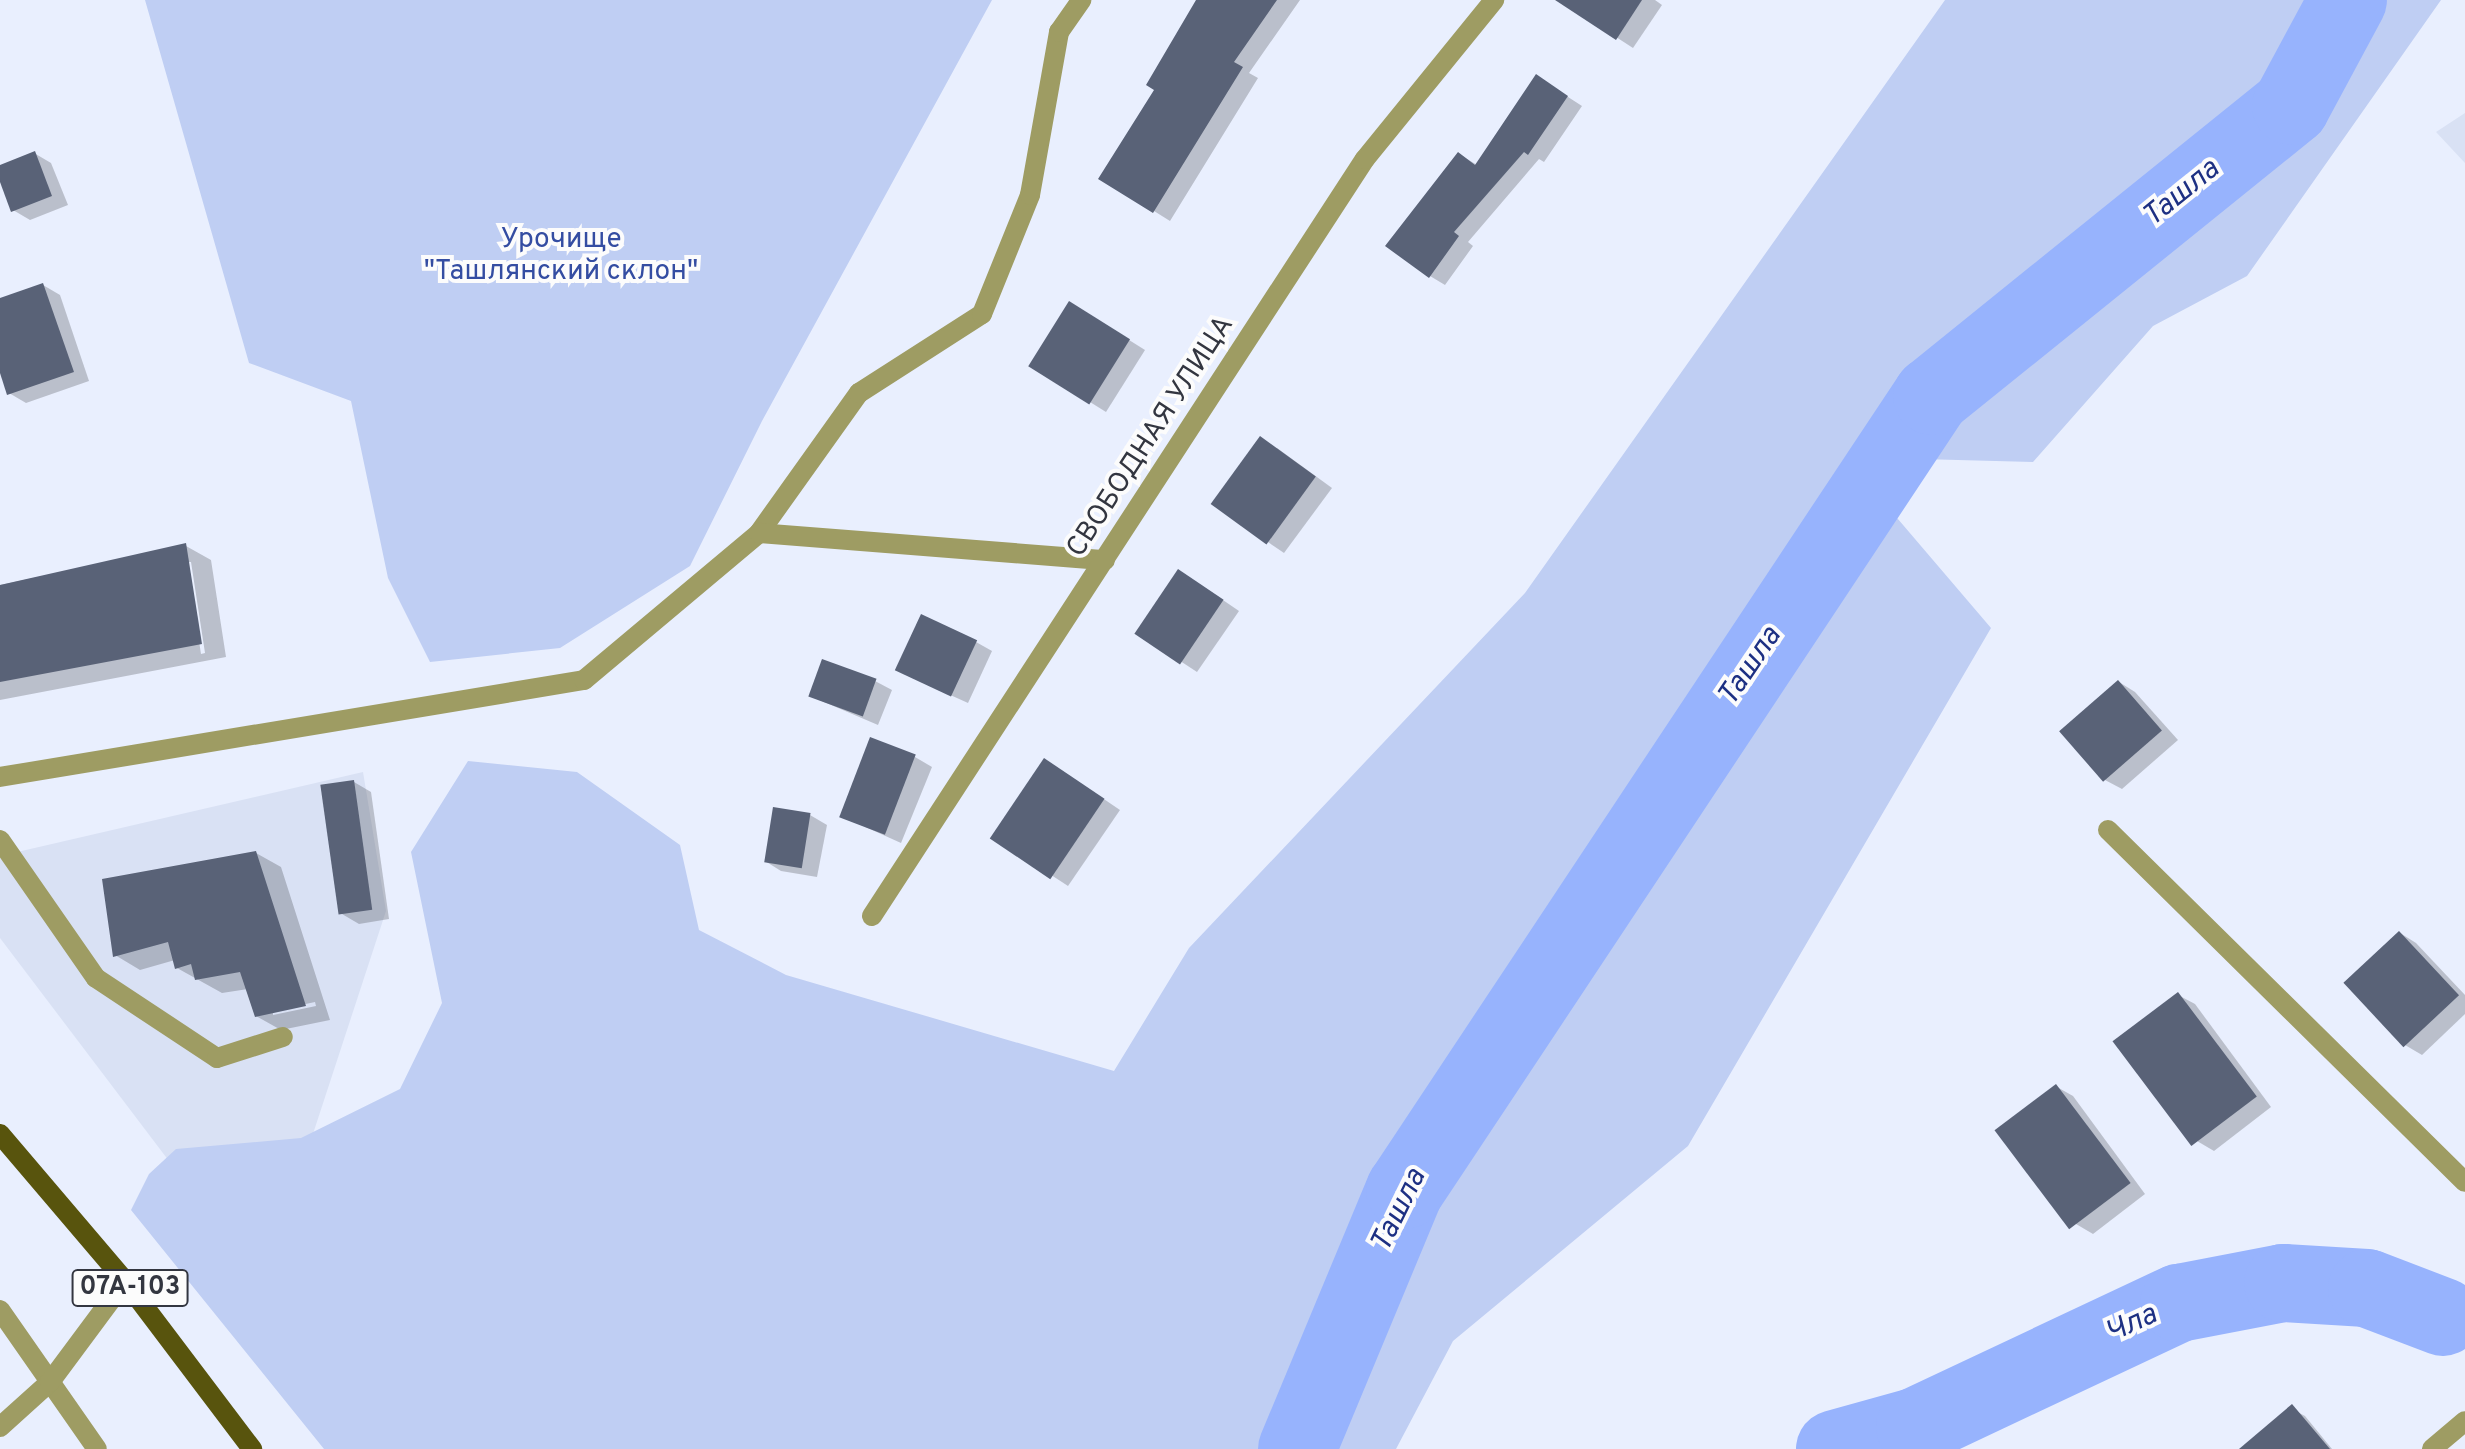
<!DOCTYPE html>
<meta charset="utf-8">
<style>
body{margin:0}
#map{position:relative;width:2465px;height:1449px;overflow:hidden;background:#e9effe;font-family:Overpass,sans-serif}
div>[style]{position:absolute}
.built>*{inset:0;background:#d9e1f4}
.green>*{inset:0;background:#bfcef3}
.shadow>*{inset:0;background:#0003}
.river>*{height:78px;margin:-39px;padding:0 39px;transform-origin:39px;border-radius:39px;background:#97b3fd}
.building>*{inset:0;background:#596277;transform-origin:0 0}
.minor>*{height:20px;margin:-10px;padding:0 10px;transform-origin:10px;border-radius:10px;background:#9e9c63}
.major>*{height:20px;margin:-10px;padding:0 10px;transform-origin:10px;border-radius:10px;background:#58540d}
span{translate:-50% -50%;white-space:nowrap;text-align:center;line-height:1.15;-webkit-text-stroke:8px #fcfcfc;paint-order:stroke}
.shield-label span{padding:2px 6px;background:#fcfcfc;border:2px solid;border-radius:6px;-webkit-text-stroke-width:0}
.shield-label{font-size:26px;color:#333640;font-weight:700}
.park-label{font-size:28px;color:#344da2}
.street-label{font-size:28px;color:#333640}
.water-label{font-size:30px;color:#1d3083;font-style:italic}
</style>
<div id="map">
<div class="built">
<div style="clip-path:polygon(2465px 113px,2465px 163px,2436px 132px)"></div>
<div style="clip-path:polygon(363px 772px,386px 911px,309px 1146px,172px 1165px,0 938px,0 856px)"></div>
</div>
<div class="green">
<div style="clip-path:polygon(145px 0,992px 0,762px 421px,690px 566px,560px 648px,430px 662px,388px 578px,351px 401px,249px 363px)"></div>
<div style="clip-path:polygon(1945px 0,2441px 0,2247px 276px,2153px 326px,2033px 462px,1845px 457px,1991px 628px,1688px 1146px,1453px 1341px,1396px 1449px,324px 1449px,131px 1210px,149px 1174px,176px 1149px,301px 1138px,400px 1089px,442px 1003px,411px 852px,468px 761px,577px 772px,680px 845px,699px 930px,786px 975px,1114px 1071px,1189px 948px,1525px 593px)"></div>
</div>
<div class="shadow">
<div style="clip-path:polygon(1199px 0,1300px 0,1249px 73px,1258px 78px,1170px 221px,1154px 211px,1157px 89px)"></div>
<div style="clip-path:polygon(1559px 0,1655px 0,1662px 5px,1633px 48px)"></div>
<div style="clip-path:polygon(1551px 86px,1582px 106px,1544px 162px,1539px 159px,1468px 242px,1473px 246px,1445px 285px,1430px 276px,1459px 154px,1477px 165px)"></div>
<div style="clip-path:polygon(34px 153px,51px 163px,68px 205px,30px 220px,13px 210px,0 167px)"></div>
<div style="clip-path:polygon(43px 285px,60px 295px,89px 381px,26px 403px,9px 393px,0 367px,0 300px)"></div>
<div style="clip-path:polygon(1086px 313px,1145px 350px,1106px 412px,1090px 402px)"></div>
<div style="clip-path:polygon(1277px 448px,1332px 488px,1284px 553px,1212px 504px)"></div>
<div style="clip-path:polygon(evenodd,186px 546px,211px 560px,226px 657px,0 700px,0 585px,186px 546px,187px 562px,191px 562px,205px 653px,201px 654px,187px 562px)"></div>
<div style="clip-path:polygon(1195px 581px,1239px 611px,1197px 672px,1136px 632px)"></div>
<div style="clip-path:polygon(976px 642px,992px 651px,968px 703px,915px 679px)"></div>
<div style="clip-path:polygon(875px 681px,892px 690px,878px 725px,810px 696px)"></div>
<div style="clip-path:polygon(2119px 682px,2135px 692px,2178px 740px,2122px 789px,2105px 780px)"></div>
<div style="clip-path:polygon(915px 757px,932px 767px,901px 843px,841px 816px)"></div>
<div style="clip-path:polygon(1061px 770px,1120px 810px,1068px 886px,993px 837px)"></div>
<div style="clip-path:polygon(354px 782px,371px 792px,389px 919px,359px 924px,342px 914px)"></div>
<div style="clip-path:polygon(810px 815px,827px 825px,817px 877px,781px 871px,765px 861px)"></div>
<div style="clip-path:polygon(evenodd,256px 853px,281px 867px,330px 1020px,281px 1030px,256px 1016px,248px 989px,222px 993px,177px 968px,175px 960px,140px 970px,115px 955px,256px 853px,315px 1002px,316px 1006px,273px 1015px,273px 1011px,315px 1002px)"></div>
<div style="clip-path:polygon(2400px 933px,2416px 943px,2465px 995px,2465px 1014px,2422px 1055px,2405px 1045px)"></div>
<div style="clip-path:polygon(2178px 995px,2195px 1004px,2271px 1107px,2214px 1151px,2197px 1141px)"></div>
<div style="clip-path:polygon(2057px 1087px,2073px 1096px,2145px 1194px,2093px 1234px,2076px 1224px,2001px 1134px)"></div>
<div style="clip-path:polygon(2290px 1408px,2305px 1416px,2332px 1449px,2258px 1449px)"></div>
</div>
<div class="river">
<div style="left:1297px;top:1449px;width:281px;rotate:-67.4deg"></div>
<div style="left:1405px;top:1190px;width:953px;rotate:-56.43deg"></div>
<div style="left:1932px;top:396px;width:461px;rotate:-38.9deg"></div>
<div style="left:2291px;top:106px;width:120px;rotate:-61.7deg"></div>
<div style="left:1835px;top:1449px;width:83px;rotate:-15.4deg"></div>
<div style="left:1915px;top:1427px;width:292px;rotate:-25.2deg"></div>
<div style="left:2179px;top:1303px;width:106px;rotate:-10.9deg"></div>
<div style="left:2283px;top:1283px;width:84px;rotate:3.4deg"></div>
<div style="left:2367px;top:1288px;width:81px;rotate:20.9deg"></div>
</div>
<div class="building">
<div style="clip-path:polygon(1196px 0,1277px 0,1234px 62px,1243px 67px,1153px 213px,1098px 179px,1154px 90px,1146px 85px)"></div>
<div style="clip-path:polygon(1555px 0,1642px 0,1616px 40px)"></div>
<div style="clip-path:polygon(1536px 74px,1568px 96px,1528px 155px,1524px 152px,1454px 232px,1459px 236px,1429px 278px,1385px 246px,1458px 152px,1475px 165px)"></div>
<div style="clip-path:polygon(35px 151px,52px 196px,11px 212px,0 182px,0 165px)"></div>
<div style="clip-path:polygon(43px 283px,74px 372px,7px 395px,0 373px,0 298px)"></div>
<div style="left:1069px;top:301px;width:72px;height:77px;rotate:32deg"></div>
<div style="left:1260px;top:436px;width:69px;height:84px;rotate:36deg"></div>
<div style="clip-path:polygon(186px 543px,202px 644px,0 682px,0 585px)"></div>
<div style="left:1178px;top:569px;width:55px;height:78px;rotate:34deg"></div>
<div style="left:921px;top:614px;width:62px;height:62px;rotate:25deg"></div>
<div style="left:822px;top:659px;width:58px;height:40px;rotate:20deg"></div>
<div style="left:2118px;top:680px;width:67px;height:78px;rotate:49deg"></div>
<div style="left:870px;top:737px;width:49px;height:86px;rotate:21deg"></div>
<div style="left:1044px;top:758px;width:73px;height:97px;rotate:34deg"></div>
<div style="left:354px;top:780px;width:131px;height:34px;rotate:82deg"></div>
<div style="left:773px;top:807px;width:38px;height:56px;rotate:9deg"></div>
<div style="clip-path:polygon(256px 851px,306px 1006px,255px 1017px,240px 972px,195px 980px,191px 964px,175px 969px,168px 942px,113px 957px,102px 879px)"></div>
<div style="left:2399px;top:931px;width:88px;height:76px;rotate:47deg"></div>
<div style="left:2178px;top:992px;width:131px;height:82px;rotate:53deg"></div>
<div style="left:2056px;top:1084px;width:124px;height:77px;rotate:53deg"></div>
<div style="clip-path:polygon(2292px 1404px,2330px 1449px,2239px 1449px)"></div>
</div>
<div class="minor">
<div style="left:759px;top:533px;width:172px;rotate:-54.5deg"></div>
<div style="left:859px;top:393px;width:146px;rotate:-32.7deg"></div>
<div style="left:982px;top:314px;width:128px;rotate:-68deg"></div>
<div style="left:1030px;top:195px;width:166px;rotate:-79.9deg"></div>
<div style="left:1059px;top:32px;width:39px;rotate:-55deg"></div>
<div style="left:0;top:777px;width:592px;rotate:-9.43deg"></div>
<div style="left:584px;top:680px;width:229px;rotate:-40deg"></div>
<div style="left:759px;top:533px;width:347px;rotate:4.5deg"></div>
<div style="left:2108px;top:830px;width:501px;rotate:44.6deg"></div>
<div style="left:0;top:840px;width:168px;rotate:55.2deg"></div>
<div style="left:96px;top:978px;width:145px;rotate:33.5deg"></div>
<div style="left:217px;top:1058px;width:69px;rotate:-17.7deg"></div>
<div style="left:872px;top:916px;width:903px;rotate:-56.93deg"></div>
<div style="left:1365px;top:159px;width:205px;rotate:-50.9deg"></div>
<div style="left:0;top:1310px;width:169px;rotate:55.1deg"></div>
<div style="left:0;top:1427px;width:67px;rotate:-42deg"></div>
<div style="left:50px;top:1382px;width:126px;rotate:-53.4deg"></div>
<div style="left:2432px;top:1449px;width:43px;rotate:-40.3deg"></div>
</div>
<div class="major">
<div style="left:0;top:1134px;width:193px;rotate:49.6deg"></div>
<div style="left:125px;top:1281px;width:211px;rotate:52.9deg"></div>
</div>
<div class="shield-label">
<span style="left:130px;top:1288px">07А-103</span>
</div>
<div class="park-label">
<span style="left:561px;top:256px">Урочище<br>"Ташлянский склон"</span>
</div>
<div class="street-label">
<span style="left:1151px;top:437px;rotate:-57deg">СВОБОДНАЯ УЛИЦА</span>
</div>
<div class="water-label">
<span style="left:2182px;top:194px;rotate:-39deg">Ташла</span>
<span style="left:1751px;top:667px;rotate:-56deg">Ташла</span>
<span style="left:1400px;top:1211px;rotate:-64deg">Ташла</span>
<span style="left:2132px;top:1325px;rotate:-25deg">Чла</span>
</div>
</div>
